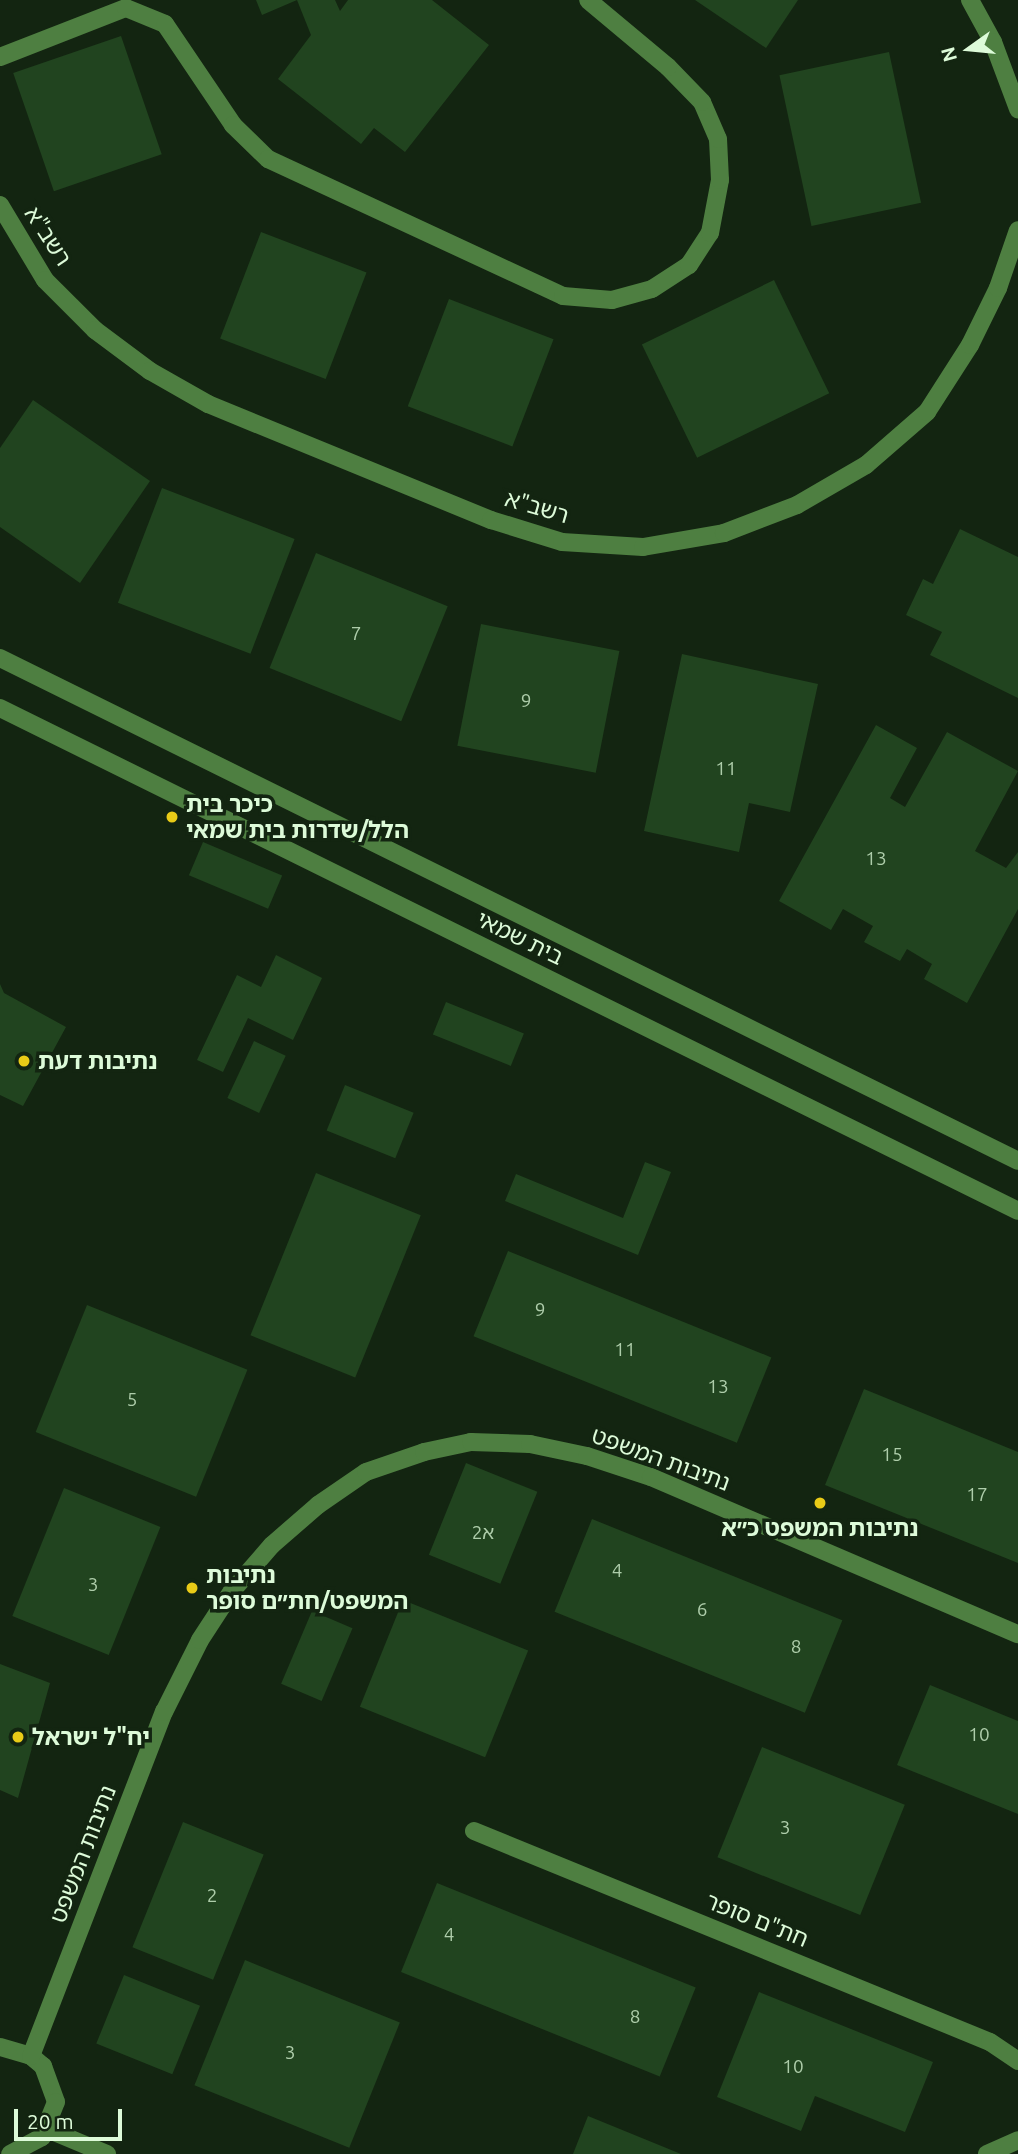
<!DOCTYPE html>
<meta charset="utf-8">
<style>
body{margin:0}
#map{position:relative;width:1018px;height:2154px;overflow:hidden;background:#132511;font-family:Ubuntu,"Noto Sans Hebrew",sans-serif}
div>[style]{position:absolute}
.building>*{inset:0;background:#21441f;transform-origin:0 0}
.minor>*{height:18px;margin:-9px;padding:0 9px;transform-origin:9px;border-radius:9px;background:#4e7f41}
.dots>*{width:19px;height:19px;translate:-50% -50%;box-sizing:border-box;border:4px solid #132511;border-radius:50%}
span{translate:-50% -50%;white-space:nowrap;text-align:center;line-height:1.15;-webkit-text-stroke:7px #132511;paint-order:stroke}
.number-label{font-size:19px;color:#aecdaa}
.number-label span{-webkit-text-stroke-width:0}
.street-label{font-size:23px;color:#ddfbd9}
.poi-label{font-size:23px;color:#ddfbd9;font-weight:700}
.left{translate:0 -50%;text-align:left}
.north{position:absolute;left:934px;top:14px;width:70px;height:70px;-webkit-text-stroke:5px #132511;paint-order:stroke;rotate:255deg;font-size:19px;font-weight:700;line-height:28px;text-align:center;color:#ddfbd9}
.north::after{content:'';display:block;margin:auto;width:24px;height:32px;background:#ddfbd9;clip-path:polygon(50% 0,100% 100%,50% 72%,0 100%)}
.scale{position:absolute;left:14px;top:2109px;width:108px;height:32px;box-sizing:border-box;border:4px solid #ddfbd9;border-top:0;padding-left:9px;font-size:21px;line-height:24px;white-space:nowrap;color:#ddfbd9;-webkit-text-stroke:5px #132511;paint-order:stroke}
</style>
<div id="map">
<div class="building">
<div style="clip-path:polygon(256px 0,335px 0,340px 11px,348px 0,432px 0,489px 45px,405px 152px,374px 128px,361px 144px,278px 79px,311px 35px,297px 0,262px 15px)"></div>
<div style="clip-path:polygon(695px 0,798px 0,766px 48px)"></div>
<div style="left:121px;top:36px;width:125px;height:114px;rotate:71deg"></div>
<div style="left:889px;top:52px;width:154px;height:112px;rotate:78deg"></div>
<div style="left:261px;top:232px;width:113px;height:114px;rotate:21deg"></div>
<div style="left:774px;top:280px;width:126px;height:147px;rotate:64deg"></div>
<div style="left:449px;top:299px;width:112px;height:115px;rotate:21deg"></div>
<div style="clip-path:polygon(33px 400px,150px 481px,80px 583px,0 527px,0 448px)"></div>
<div style="left:162px;top:488px;width:142px;height:123px;rotate:21deg"></div>
<div style="clip-path:polygon(960px 529px,1018px 557px,1018px 698px,930px 655px,942px 632px,906px 615px,923px 579px,933px 584px)"></div>
<div style="left:316px;top:553px;width:142px;height:124px;rotate:22deg"></div>
<div style="left:481px;top:624px;width:141px;height:124px;rotate:11deg"></div>
<div style="clip-path:polygon(682px 654px,818px 684px,790px 812px,749px 803px,739px 852px,644px 831px)"></div>
<div style="clip-path:polygon(876px 725px,917px 748px,890px 798px,905px 807px,947px 732px,1018px 771px,975px 851px,1006px 868px,1018px 852px,1018px 909px,967px 1003px,924px 979px,932px 964px,907px 949px,900px 961px,864px 942px,873px 926px,843px 909px,831px 930px,779px 901px)"></div>
<div style="left:203px;top:842px;width:86px;height:36px;rotate:23deg"></div>
<div style="clip-path:polygon(276px 955px,322px 978px,293px 1040px,248px 1018px,223px 1072px,197px 1060px,237px 975px,261px 987px)"></div>
<div style="clip-path:polygon(0 984px,4px 993px,66px 1027px,23px 1106px,0 1095px)"></div>
<div style="left:446px;top:1002px;width:84px;height:35px;rotate:22deg"></div>
<div style="left:254px;top:1041px;width:35px;height:63px;rotate:25deg"></div>
<div style="left:345px;top:1085px;width:74px;height:49px;rotate:22deg"></div>
<div style="clip-path:polygon(645px 1162px,671px 1172px,638px 1255px,505px 1201px,516px 1174px,623px 1218px)"></div>
<div style="left:316px;top:1173px;width:113px;height:175px;rotate:22deg"></div>
<div style="left:508px;top:1251px;width:284px;height:92px;rotate:22deg"></div>
<div style="left:87px;top:1305px;width:173px;height:137px;rotate:22deg"></div>
<div style="clip-path:polygon(864px 1389px,1018px 1452px,1018px 1563px,825px 1485px)"></div>
<div style="left:466px;top:1463px;width:77px;height:99px;rotate:22deg"></div>
<div style="left:64px;top:1488px;width:104px;height:138px;rotate:22deg"></div>
<div style="left:592px;top:1519px;width:270px;height:100px;rotate:22deg"></div>
<div style="left:403px;top:1600px;width:135px;height:115px;rotate:22deg"></div>
<div style="left:312px;top:1611px;width:44px;height:79px;rotate:23deg"></div>
<div style="clip-path:polygon(0 1664px,50px 1683px,18px 1798px,0 1790px)"></div>
<div style="clip-path:polygon(930px 1685px,1018px 1721px,1018px 1814px,897px 1765px)"></div>
<div style="left:762px;top:1747px;width:154px;height:119px;rotate:22deg"></div>
<div style="left:183px;top:1822px;width:87px;height:135px;rotate:22deg"></div>
<div style="left:437px;top:1883px;width:279px;height:96px;rotate:22deg"></div>
<div style="left:245px;top:1960px;width:167px;height:135px;rotate:22deg"></div>
<div style="left:124px;top:1975px;width:82px;height:74px;rotate:22deg"></div>
<div style="clip-path:polygon(759px 1992px,933px 2062px,905px 2132px,815px 2096px,801px 2131px,717px 2097px)"></div>
<div style="clip-path:polygon(588px 2116px,681px 2154px,573px 2154px)"></div>
</div>
<div class="minor">
<div style="left:970px;top:0;width:48px;rotate:61.3deg"></div>
<div style="left:993px;top:42px;width:72px;rotate:69.5deg"></div>
<div style="left:0;top:57px;width:135px;rotate:-21.3deg"></div>
<div style="left:126px;top:8px;width:42px;rotate:22.3deg"></div>
<div style="left:165px;top:24px;width:122px;rotate:56deg"></div>
<div style="left:233px;top:125px;width:49px;rotate:44.2deg"></div>
<div style="left:268px;top:159px;width:325px;rotate:24.9deg"></div>
<div style="left:563px;top:296px;width:49px;rotate:4.7deg"></div>
<div style="left:612px;top:300px;width:41px;rotate:-15.4deg"></div>
<div style="left:652px;top:289px;width:44px;rotate:-33deg"></div>
<div style="left:689px;top:265px;width:38px;rotate:-57deg"></div>
<div style="left:710px;top:233px;width:54px;rotate:-79.3deg"></div>
<div style="left:720px;top:180px;width:41px;rotate:-92.8deg"></div>
<div style="left:718px;top:139px;width:40px;rotate:-113.4deg"></div>
<div style="left:702px;top:102px;width:49px;rotate:-134.2deg"></div>
<div style="left:668px;top:67px;width:104px;rotate:-140.1deg"></div>
<div style="left:0;top:205px;width:87px;rotate:59deg"></div>
<div style="left:45px;top:280px;width:71px;rotate:45deg"></div>
<div style="left:95px;top:330px;width:69px;rotate:36.7deg"></div>
<div style="left:150px;top:371px;width:67px;rotate:29.6deg"></div>
<div style="left:208px;top:404px;width:306px;rotate:22.3deg"></div>
<div style="left:491px;top:520px;width:74px;rotate:17.2deg"></div>
<div style="left:562px;top:542px;width:81px;rotate:3.5deg"></div>
<div style="left:643px;top:547px;width:82px;rotate:-9.8deg"></div>
<div style="left:724px;top:533px;width:78px;rotate:-21deg"></div>
<div style="left:797px;top:505px;width:80px;rotate:-30.1deg"></div>
<div style="left:866px;top:465px;width:81px;rotate:-41deg"></div>
<div style="left:927px;top:412px;width:80px;rotate:-57.3deg"></div>
<div style="left:970px;top:345px;width:64px;rotate:-63.8deg"></div>
<div style="left:998px;top:288px;width:61px;rotate:-71deg"></div>
<div style="left:0;top:658px;width:1135px;rotate:26.29deg"></div>
<div style="left:0;top:708px;width:1135px;rotate:26.29deg"></div>
<div style="left:474px;top:1831px;width:557px;rotate:22.24deg"></div>
<div style="left:990px;top:2042px;width:34px;rotate:34deg"></div>
<div style="left:0;top:2047px;width:32px;rotate:16deg"></div>
<div style="left:31px;top:2056px;width:16px;rotate:40deg"></div>
<div style="left:43px;top:2066px;width:38px;rotate:70deg"></div>
<div style="left:56px;top:2102px;width:38px;rotate:112deg"></div>
<div style="left:42px;top:2137px;width:36px;rotate:152deg"></div>
<div style="left:31px;top:2056px;width:369px;rotate:-68.9deg"></div>
<div style="left:164px;top:1712px;width:80px;rotate:-63.4deg"></div>
<div style="left:200px;top:1640px;width:59px;rotate:-56.9deg"></div>
<div style="left:232px;top:1591px;width:61px;rotate:-49deg"></div>
<div style="left:272px;top:1545px;width:61px;rotate:-41deg"></div>
<div style="left:318px;top:1505px;width:58px;rotate:-34.5deg"></div>
<div style="left:366px;top:1472px;width:61px;rotate:-19deg"></div>
<div style="left:424px;top:1452px;width:48px;rotate:-12deg"></div>
<div style="left:471px;top:1442px;width:59px;rotate:1.9deg"></div>
<div style="left:530px;top:1444px;width:58px;rotate:11.9deg"></div>
<div style="left:587px;top:1456px;width:67px;rotate:18.2deg"></div>
<div style="left:651px;top:1477px;width:399px;rotate:23.2deg"></div>
<div style="left:47px;top:2129px;width:65px;rotate:22.6deg"></div>
<div style="left:987px;top:2154px;width:34px;rotate:-24deg"></div>
</div>
<div class="dots">
<div style="left:172px;top:817px;background:#e9cb17"></div>
<div style="left:24px;top:1061px;background:#e9cb17"></div>
<div style="left:820px;top:1503px;background:#e9cb17"></div>
<div style="left:192px;top:1588px;background:#e9cb17"></div>
<div style="left:18px;top:1737px;background:#e9cb17"></div>
</div>
<div class="number-label">
<span style="left:356px;top:634px">7</span>
<span style="left:526px;top:701px">9</span>
<span style="left:726px;top:769px">11</span>
<span style="left:876px;top:859px">13</span>
<span style="left:540px;top:1310px">9</span>
<span style="left:625px;top:1350px">11</span>
<span style="left:718px;top:1387px">13</span>
<span style="left:132px;top:1400px">5</span>
<span style="left:892px;top:1455px">15</span>
<span style="left:977px;top:1495px">17</span>
<span style="left:483px;top:1533px">2א</span>
<span style="left:617px;top:1571px">4</span>
<span style="left:93px;top:1585px">3</span>
<span style="left:702px;top:1610px">6</span>
<span style="left:796px;top:1647px">8</span>
<span style="left:979px;top:1735px">10</span>
<span style="left:785px;top:1828px">3</span>
<span style="left:212px;top:1896px">2</span>
<span style="left:449px;top:1935px">4</span>
<span style="left:635px;top:2017px">8</span>
<span style="left:290px;top:2053px">3</span>
<span style="left:793px;top:2067px">10</span>
</div>
<div class="street-label">
<span style="left:48px;top:236px;rotate:57deg">רשב"א</span>
<span style="left:537px;top:507px;rotate:16deg">רשב"א</span>
<span style="left:520px;top:938px;rotate:26deg">בית שמאי</span>
<span style="left:661px;top:1459px;rotate:20deg">נתיבות המשפט</span>
<span style="left:83px;top:1854px;rotate:-69deg">נתיבות המשפט</span>
<span style="left:757px;top:1920px;rotate:22deg">חת"ם סופר</span>
</div>
<div class="poi-label">
<span class="left" style="left:186px;top:817px">כיכר בית<br>הלל/שדרות בית שמאי</span>
<span class="left" style="left:38px;top:1061px">נתיבות דעת</span>
<span style="left:820px;top:1528px">נתיבות המשפט כ״א</span>
<span class="left" style="left:206px;top:1588px">נתיבות<br>המשפט/חת״ם סופר</span>
<span class="left" style="left:32px;top:1737px">יח"ל ישראל</span>
</div>
<div class="north">N</div>
<div class="scale">20 m</div>
</div>
